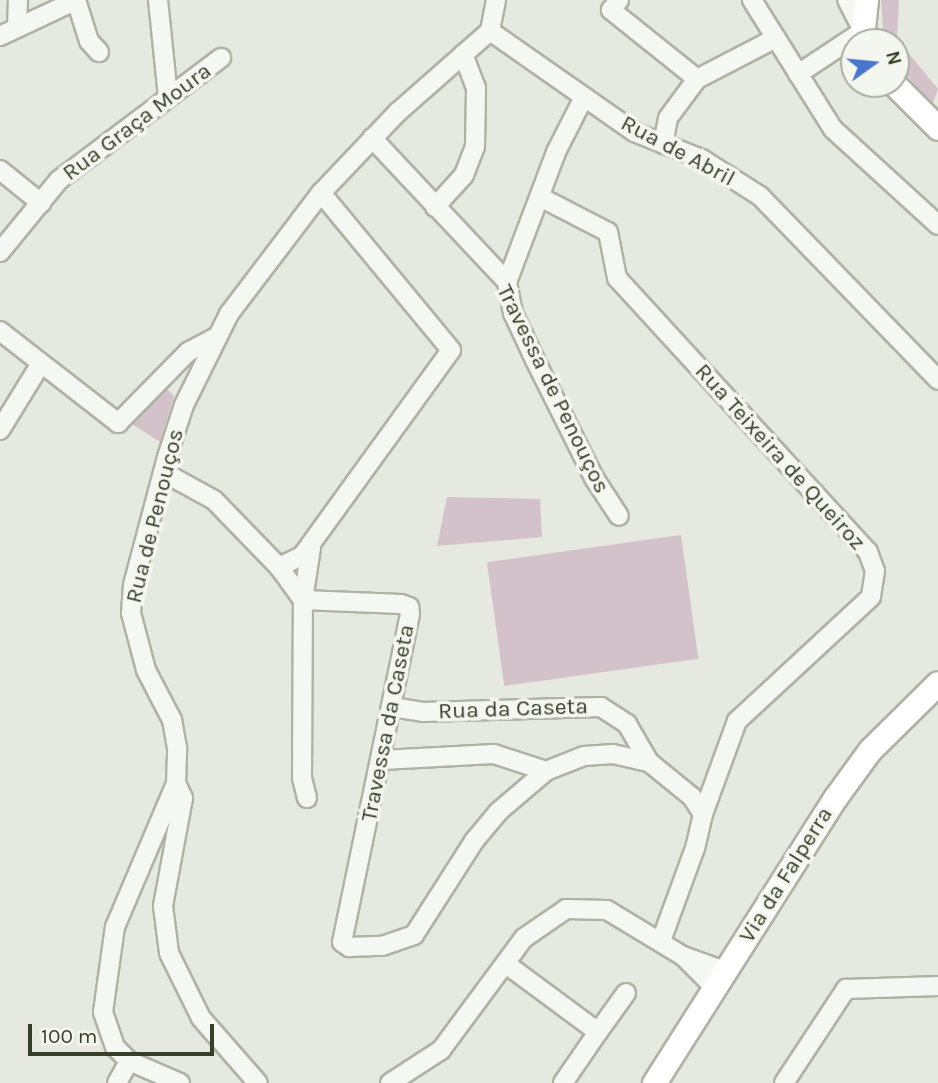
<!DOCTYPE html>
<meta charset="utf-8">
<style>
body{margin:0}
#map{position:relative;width:938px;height:1083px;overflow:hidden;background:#e6e9e0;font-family:Karla,sans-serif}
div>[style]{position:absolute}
.green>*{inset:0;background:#d3c2c9;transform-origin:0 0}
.roads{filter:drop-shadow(2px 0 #aeb3a5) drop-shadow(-2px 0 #aeb3a5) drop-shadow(0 2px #aeb3a5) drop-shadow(0 -2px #aeb3a5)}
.minor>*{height:18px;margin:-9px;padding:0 9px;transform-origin:9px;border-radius:9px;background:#f5f7f3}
.major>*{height:23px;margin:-11.5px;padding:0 11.5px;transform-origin:11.5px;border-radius:11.5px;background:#fff}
span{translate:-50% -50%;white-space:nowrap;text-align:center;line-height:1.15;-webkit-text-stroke:7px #f4f7f0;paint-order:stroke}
.street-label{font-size:23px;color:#364029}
.north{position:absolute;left:840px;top:28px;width:70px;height:70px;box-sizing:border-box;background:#f4f7f0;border:2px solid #a8aea0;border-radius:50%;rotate:75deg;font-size:19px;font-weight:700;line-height:28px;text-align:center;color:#364029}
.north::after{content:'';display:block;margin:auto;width:24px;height:32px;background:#4776cc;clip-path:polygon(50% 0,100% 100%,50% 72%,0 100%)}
.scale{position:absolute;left:28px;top:1024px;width:186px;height:32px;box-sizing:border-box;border:4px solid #364029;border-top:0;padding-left:9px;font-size:21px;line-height:24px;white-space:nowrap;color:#364029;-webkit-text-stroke:5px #f4f7f0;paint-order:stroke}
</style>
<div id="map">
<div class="green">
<div style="clip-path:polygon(881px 0,899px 0,897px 39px,938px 89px,932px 105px,896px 62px,896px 42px,884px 42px)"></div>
<div style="clip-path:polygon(167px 389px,174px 396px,160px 442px,132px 424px)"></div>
<div style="clip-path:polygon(447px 497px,540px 499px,542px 537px,437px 546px)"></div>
<div style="left:681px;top:535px;width:125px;height:196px;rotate:82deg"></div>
</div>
<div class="roads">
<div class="minor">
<div style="left:76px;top:0;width:43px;rotate:72.4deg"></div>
<div style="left:89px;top:41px;width:15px;rotate:48deg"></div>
<div style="left:158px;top:0;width:98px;rotate:84.1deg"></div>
<div style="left:619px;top:0;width:13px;rotate:129deg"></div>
<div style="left:611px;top:10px;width:110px;rotate:38.7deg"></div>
<div style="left:752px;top:0;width:152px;rotate:57.9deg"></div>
<div style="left:833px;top:129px;width:142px;rotate:42.4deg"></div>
<div style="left:17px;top:27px;width:27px;rotate:-88deg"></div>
<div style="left:490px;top:31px;width:176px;rotate:35deg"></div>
<div style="left:634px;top:132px;width:73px;rotate:21.7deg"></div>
<div style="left:702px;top:159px;width:69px;rotate:32.5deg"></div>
<div style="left:760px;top:196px;width:256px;rotate:45.9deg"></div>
<div style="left:0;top:36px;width:85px;rotate:-25.1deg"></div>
<div style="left:798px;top:74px;width:78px;rotate:-33.5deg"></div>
<div style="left:863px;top:31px;width:35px;rotate:-117deg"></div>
<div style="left:372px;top:138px;width:197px;rotate:46.8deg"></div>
<div style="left:507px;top:282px;width:32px;rotate:79deg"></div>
<div style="left:513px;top:313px;width:52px;rotate:64.9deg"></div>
<div style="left:535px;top:360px;width:132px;rotate:63.4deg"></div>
<div style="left:594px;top:478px;width:45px;rotate:56.7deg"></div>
<div style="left:663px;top:144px;width:26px;rotate:-79deg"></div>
<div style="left:668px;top:118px;width:49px;rotate:-53.4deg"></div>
<div style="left:697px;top:79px;width:89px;rotate:-27.4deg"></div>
<div style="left:0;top:170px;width:53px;rotate:38.8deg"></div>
<div style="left:542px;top:198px;width:74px;rotate:27.3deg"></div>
<div style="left:608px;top:232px;width:47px;rotate:78.9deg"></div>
<div style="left:617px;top:278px;width:372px;rotate:47.5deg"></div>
<div style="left:868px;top:552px;width:20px;rotate:70deg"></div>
<div style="left:875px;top:571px;width:26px;rotate:99deg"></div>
<div style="left:871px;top:597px;width:183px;rotate:137.2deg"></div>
<div style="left:737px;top:721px;width:99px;rotate:110.1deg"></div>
<div style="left:435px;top:207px;width:43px;rotate:-47.8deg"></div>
<div style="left:464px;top:175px;width:30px;rotate:-69deg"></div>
<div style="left:475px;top:147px;width:59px;rotate:-89deg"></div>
<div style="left:476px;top:88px;width:36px;rotate:-111deg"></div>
<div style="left:0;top:252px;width:93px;rotate:-50.7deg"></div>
<div style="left:59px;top:180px;width:203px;rotate:-37deg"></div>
<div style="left:507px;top:282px;width:139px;rotate:-69.3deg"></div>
<div style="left:556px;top:152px;width:62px;rotate:-63deg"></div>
<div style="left:0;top:331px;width:150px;rotate:37.9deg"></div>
<div style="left:118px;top:423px;width:100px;rotate:-45.4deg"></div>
<div style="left:188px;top:352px;width:30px;rotate:-28deg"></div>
<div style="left:0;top:430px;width:76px;rotate:-58.4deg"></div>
<div style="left:163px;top:472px;width:58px;rotate:28.8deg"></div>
<div style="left:214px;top:500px;width:93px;rotate:45.9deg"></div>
<div style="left:279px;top:567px;width:41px;rotate:54deg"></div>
<div style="left:279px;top:567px;width:25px;rotate:-26deg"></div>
<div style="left:302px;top:556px;width:254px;rotate:-54.1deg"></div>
<div style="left:451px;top:350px;width:204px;rotate:-129.6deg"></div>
<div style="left:303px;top:600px;width:98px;rotate:2.3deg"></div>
<div style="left:401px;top:604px;width:9px;rotate:21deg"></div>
<div style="left:409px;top:607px;width:7px;rotate:82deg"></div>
<div style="left:410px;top:614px;width:335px;rotate:101.7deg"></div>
<div style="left:342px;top:942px;width:9px;rotate:36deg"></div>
<div style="left:349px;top:947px;width:33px;rotate:-2deg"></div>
<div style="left:382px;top:946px;width:34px;rotate:-19deg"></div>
<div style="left:414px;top:935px;width:112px;rotate:-57.4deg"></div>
<div style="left:474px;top:841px;width:38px;rotate:-50deg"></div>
<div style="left:498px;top:812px;width:63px;rotate:-40.5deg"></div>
<div style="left:546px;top:771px;width:41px;rotate:-21.5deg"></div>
<div style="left:584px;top:756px;width:29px;rotate:-4deg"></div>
<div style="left:613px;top:754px;width:37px;rotate:13deg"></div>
<div style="left:649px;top:762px;width:55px;rotate:39.1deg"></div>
<div style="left:692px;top:797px;width:20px;rotate:57deg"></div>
<div style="left:703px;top:814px;width:35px;rotate:103deg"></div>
<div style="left:695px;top:848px;width:99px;rotate:110.1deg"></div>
<div style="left:392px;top:707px;width:31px;rotate:9deg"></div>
<div style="left:423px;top:712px;width:178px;rotate:-1.6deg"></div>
<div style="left:601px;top:707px;width:31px;rotate:33deg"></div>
<div style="left:627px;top:724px;width:44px;rotate:59.9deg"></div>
<div style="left:382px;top:760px;width:112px;rotate:-3.1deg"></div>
<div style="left:494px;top:754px;width:55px;rotate:18.1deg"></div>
<div style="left:176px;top:783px;width:17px;rotate:65deg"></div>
<div style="left:183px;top:798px;width:110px;rotate:100.5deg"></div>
<div style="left:163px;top:906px;width:47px;rotate:82.7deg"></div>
<div style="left:169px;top:953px;width:72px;rotate:63.8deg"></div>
<div style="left:201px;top:1018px;width:86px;rotate:48.8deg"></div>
<div style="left:307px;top:798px;width:21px;rotate:-104deg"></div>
<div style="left:302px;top:778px;width:178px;rotate:-89.7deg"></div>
<div style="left:303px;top:600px;width:53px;rotate:-81.3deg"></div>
<div style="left:683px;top:956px;width:44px;rotate:45deg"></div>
<div style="left:506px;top:964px;width:114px;rotate:36.5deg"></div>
<div style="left:598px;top:1032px;width:62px;rotate:124.5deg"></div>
<div style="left:598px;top:1032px;width:48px;rotate:-54.3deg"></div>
<div style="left:117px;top:1083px;width:25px;rotate:-61deg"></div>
<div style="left:180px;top:1083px;width:56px;rotate:-156.7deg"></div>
<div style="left:129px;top:1061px;width:20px;rotate:-135deg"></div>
<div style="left:115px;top:1047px;width:37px;rotate:-109deg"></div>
<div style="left:103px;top:1012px;width:86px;rotate:-82deg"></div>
<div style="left:115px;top:927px;width:156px;rotate:-67deg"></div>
<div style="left:176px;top:783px;width:35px;rotate:-88deg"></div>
<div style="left:177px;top:748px;width:28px;rotate:-100deg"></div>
<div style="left:172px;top:720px;width:56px;rotate:-117.5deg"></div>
<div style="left:146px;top:670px;width:59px;rotate:-104.7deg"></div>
<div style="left:131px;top:613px;width:28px;rotate:-86deg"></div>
<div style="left:133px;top:585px;width:132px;rotate:-75.1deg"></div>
<div style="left:167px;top:457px;width:55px;rotate:-71.9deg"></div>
<div style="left:184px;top:405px;width:102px;rotate:-63.7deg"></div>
<div style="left:229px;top:314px;width:152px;rotate:-52.8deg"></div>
<div style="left:321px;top:193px;width:112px;rotate:-46.5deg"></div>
<div style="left:398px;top:112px;width:123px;rotate:-41.4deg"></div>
<div style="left:490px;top:31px;width:32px;rotate:-79deg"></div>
<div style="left:390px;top:1083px;width:61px;rotate:-32.9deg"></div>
<div style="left:441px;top:1050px;width:139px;rotate:-53.5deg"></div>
<div style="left:524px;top:938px;width:51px;rotate:-34.6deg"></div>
<div style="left:566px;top:909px;width:41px;rotate:1.4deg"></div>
<div style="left:607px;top:910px;width:89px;rotate:31.2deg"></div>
<div style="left:683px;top:956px;width:45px;rotate:19.7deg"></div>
<div style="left:784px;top:1083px;width:113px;rotate:-56.6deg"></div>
<div style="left:846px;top:989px;width:92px;rotate:-1.9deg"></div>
</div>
<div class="major">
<div style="left:866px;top:0;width:31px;rotate:96deg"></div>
<div style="left:863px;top:31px;width:12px;rotate:70deg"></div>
<div style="left:894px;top:84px;width:62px;rotate:45deg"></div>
<div style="left:654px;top:1083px;width:338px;rotate:-57.6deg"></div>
<div style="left:835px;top:798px;width:59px;rotate:-53.9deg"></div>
<div style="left:870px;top:750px;width:95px;rotate:-44.6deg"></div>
</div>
</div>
<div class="street-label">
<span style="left:137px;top:122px;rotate:-37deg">Rua Graça Moura</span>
<span style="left:678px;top:151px;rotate:28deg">Rua de Abril</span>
<span style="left:553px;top:389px;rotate:64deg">Travessa de Penouços</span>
<span style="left:780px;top:457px;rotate:48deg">Rua Teixeira de Queiroz</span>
<span style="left:155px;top:516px;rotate:-76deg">Rua de Penouços</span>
<span style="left:513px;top:709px;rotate:-2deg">Rua da Caseta</span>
<span style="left:388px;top:723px;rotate:-79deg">Travessa da Caseta</span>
<span style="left:786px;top:875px;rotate:-58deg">Via da Falperra</span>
</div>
<div class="north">N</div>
<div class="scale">100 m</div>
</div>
